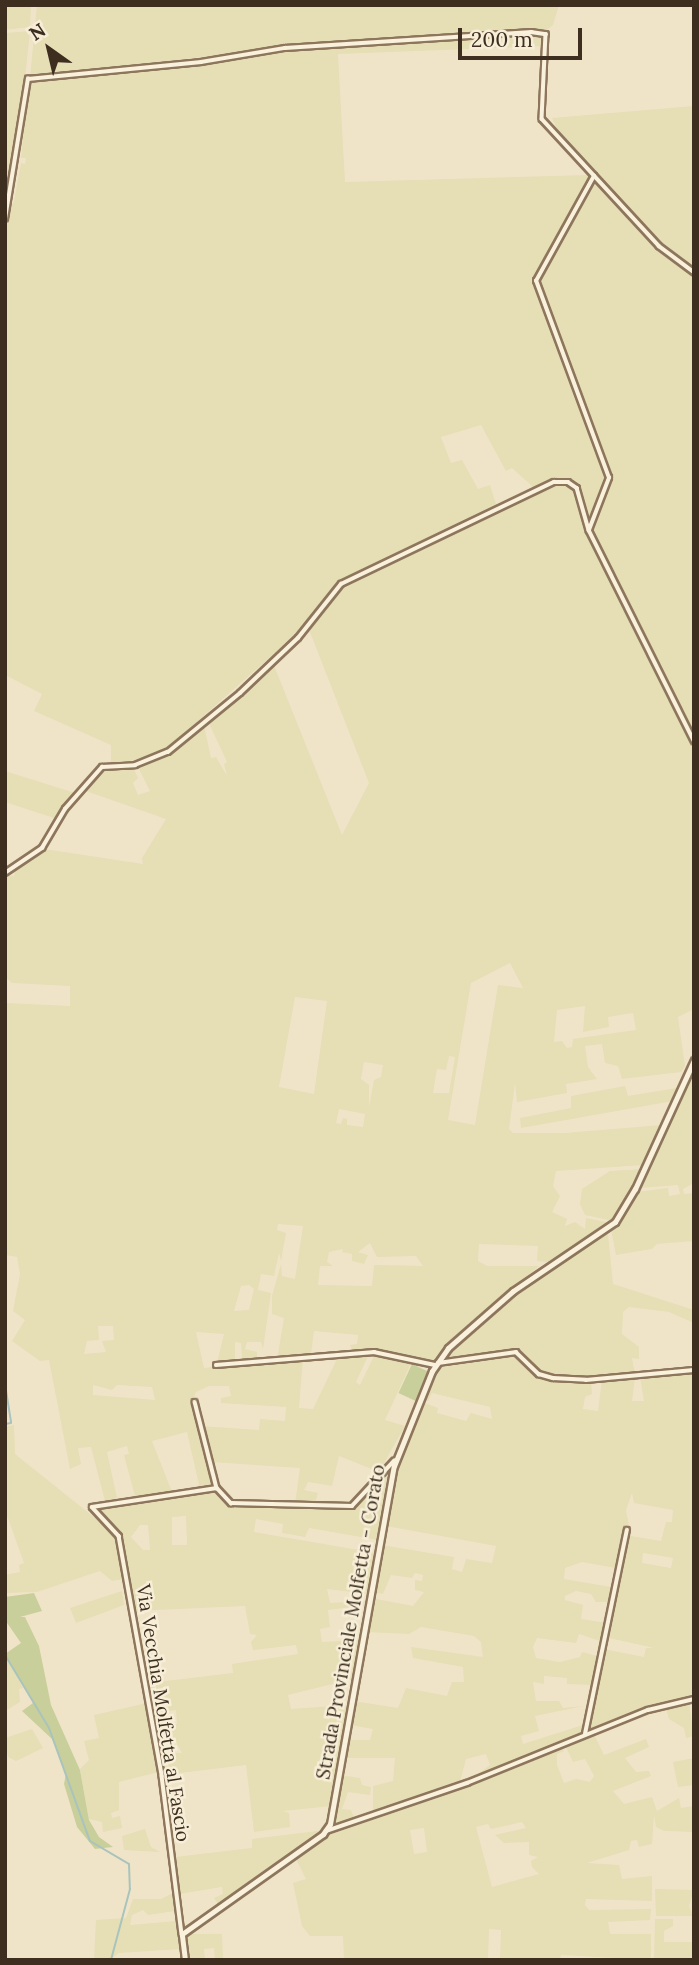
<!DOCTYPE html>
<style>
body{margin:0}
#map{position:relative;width:699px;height:1965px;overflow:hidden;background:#f0e4c8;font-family:Lora,serif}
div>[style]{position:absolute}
.farmland>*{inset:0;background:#e6deb5}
.green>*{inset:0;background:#c9cf9b;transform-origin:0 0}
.stream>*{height:2px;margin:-1px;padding:0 1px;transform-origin:1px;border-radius:1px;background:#a9c4bc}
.roads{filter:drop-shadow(2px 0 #8d765c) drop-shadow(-2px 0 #8d765c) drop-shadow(0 2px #8d765c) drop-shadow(0 -2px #8d765c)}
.street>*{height:3.5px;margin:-1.75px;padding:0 1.75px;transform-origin:1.75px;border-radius:1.75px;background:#faf1dc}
.secondary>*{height:5px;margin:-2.5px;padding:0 2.5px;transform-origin:2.5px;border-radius:2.5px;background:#faf1dc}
span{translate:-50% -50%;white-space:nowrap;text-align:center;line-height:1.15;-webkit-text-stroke:5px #f7eed8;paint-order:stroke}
.street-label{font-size:19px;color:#3d2e20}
.frame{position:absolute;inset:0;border:7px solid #3d2e20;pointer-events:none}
.north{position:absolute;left:14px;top:14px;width:70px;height:70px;-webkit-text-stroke:5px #f7eed8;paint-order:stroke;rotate:326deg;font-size:19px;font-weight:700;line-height:28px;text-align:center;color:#3d2e20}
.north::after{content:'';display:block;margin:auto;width:24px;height:32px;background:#3d2e20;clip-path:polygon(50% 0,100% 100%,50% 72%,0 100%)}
.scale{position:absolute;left:458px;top:28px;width:124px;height:32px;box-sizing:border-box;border:4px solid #3d2e20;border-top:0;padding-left:9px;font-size:21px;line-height:24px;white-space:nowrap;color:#3d2e20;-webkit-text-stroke:5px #f7eed8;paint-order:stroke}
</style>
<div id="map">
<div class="farmland">
<div style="clip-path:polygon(5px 5px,31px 5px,30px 27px,5px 30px)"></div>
<div style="clip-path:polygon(37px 5px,559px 5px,553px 25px,544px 32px,299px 45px,30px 78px)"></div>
<div style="clip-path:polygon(30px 31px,15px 173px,9px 172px,7px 177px,15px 181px,5px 213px,5px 33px)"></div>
<div style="clip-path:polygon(546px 35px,546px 46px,338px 54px,345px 182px,588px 175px,591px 179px,536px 283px,607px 476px,589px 522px,578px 487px,559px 479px,533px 487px,512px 468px,506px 471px,481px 425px,441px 437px,451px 463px,462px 460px,478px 489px,490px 485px,496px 504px,339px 581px,295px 635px,163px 752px,111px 766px,111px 745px,34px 711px,42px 694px,5px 675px,5px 218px,14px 201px,21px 163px,25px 164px,26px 158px,21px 158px,29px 82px,283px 50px)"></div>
<div style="clip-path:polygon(694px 106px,694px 269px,642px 230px,562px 139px,552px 118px)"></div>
<div style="clip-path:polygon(596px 182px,641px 234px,694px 273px,694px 734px,590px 529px,609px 475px,538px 284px)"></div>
<div style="clip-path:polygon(evenodd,558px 482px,575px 489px,589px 532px,694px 741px,694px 1009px,678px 1017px,685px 1066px,681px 1072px,622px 1079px,618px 1066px,605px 1063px,602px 1044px,585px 1046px,588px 1067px,597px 1079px,566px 1084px,567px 1093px,517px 1102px,515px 1083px,509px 1129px,513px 1133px,565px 1133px,662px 1125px,644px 1165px,556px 1171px,553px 1186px,560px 1196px,552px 1212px,567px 1219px,565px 1226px,575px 1222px,585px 1229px,586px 1218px,611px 1223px,602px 1233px,547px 1262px,537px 1261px,538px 1246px,479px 1244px,478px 1261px,487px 1266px,539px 1266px,433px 1362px,352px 1350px,350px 1345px,357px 1344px,358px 1335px,314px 1331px,311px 1354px,303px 1358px,299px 1408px,313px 1409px,339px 1355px,369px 1354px,356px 1382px,360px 1385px,375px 1354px,413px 1359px,385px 1420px,405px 1426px,379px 1472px,339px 1456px,332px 1486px,308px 1482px,304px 1490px,318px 1493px,315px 1504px,295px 1504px,300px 1468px,211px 1462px,216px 1485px,200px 1489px,187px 1432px,152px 1441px,172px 1492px,135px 1496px,124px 1455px,129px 1454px,127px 1446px,107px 1452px,117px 1498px,105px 1501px,91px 1447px,78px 1448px,81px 1464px,70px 1469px,49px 1360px,40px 1361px,12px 1341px,25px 1320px,13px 1311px,20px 1274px,17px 1257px,5px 1255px,5px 1003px,70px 1006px,70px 986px,12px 983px,5px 977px,5px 875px,14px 876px,16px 866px,44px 849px,143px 864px,142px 858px,166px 819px,83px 790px,105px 768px,133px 767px,138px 778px,133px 783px,138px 795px,150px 791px,137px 765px,165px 756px,204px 725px,211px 758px,216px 757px,227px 776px,224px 764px,227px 762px,208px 721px,273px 663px,342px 835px,369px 783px,308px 627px,352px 579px,558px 482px,510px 963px,523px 988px,498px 985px,475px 1125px,448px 1120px,471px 983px,510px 963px,558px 482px,295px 997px,327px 1001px,314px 1094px,279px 1087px,295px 997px,558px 482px,585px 1006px,583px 1032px,609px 1027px,608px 1017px,633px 1013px,636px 1030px,573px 1039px,572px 1047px,567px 1048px,562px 1041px,554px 1042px,557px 1010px,585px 1006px,558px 482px,449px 1056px,455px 1057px,449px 1093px,433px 1093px,437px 1069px,446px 1070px,449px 1056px,558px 482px,364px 1062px,383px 1065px,381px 1077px,374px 1080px,369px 1107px,369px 1085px,361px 1079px,364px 1062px,558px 482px,339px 1109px,365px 1114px,363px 1127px,347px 1125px,347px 1119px,343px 1118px,341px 1124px,336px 1123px,339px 1109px,558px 482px,278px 1224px,303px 1226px,295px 1279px,282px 1276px,281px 1264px,272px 1296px,272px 1314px,284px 1318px,278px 1354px,287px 1358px,204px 1368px,196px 1332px,224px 1334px,217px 1363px,235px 1361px,235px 1342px,241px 1343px,242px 1360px,257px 1358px,257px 1352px,245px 1349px,247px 1342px,261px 1342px,263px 1349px,271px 1293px,258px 1290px,261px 1274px,274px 1276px,279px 1253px,281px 1261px,286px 1233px,277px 1230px,278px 1224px,558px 482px,370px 1243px,377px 1257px,416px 1256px,423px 1266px,374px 1265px,372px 1286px,318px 1285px,320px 1266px,333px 1266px,327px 1262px,329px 1252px,343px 1249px,342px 1252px,352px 1254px,352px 1261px,364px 1264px,368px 1255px,358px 1252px,370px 1243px,558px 482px,249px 1285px,254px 1289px,249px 1310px,234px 1311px,241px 1286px,249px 1285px,558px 482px,98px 1326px,113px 1326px,114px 1340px,102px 1341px,106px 1352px,84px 1354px,87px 1341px,99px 1340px,98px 1326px,558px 482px,93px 1385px,112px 1390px,117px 1385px,152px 1387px,155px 1400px,93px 1395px,93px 1385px,558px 482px,209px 1386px,229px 1386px,231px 1396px,221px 1398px,221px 1403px,286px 1407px,285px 1421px,260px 1419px,259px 1430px,200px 1426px,193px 1400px,196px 1392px,209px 1386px)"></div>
<div style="clip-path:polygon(5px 771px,75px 793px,57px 819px,5px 802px)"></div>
<div style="clip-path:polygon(694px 1063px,694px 1183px,683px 1189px,684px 1194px,694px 1193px,694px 1241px,657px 1244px,652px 1249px,616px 1255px,611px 1229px,636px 1192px,668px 1188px,669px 1196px,680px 1194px,678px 1185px,641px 1188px)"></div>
<div style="clip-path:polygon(625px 1086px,628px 1096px,677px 1088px,673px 1101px,521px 1128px,520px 1118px,571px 1108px,571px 1096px)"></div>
<div style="clip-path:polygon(642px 1169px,613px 1221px,585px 1215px,580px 1204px,582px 1189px,610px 1171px)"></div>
<div style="clip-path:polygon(608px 1234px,613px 1284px,694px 1310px,694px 1323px,669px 1312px,629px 1307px,623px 1312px,622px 1334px,639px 1347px,639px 1359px,632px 1358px,635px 1374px,563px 1378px,535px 1370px,521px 1350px,451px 1360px,446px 1353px,537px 1274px,566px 1254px)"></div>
<div style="clip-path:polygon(evenodd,521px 1355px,534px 1373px,552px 1380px,591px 1381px,592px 1394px,585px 1397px,583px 1409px,598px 1411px,602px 1380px,635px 1378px,632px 1401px,644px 1401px,640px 1377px,694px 1373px,694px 1693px,686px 1702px,645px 1709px,586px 1732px,603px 1649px,644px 1657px,646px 1648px,654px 1648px,609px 1638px,625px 1535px,661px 1541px,666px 1522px,672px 1522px,673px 1510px,634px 1503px,632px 1493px,626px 1510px,629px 1526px,620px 1542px,616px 1568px,582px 1562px,565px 1568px,564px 1579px,611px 1587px,609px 1602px,596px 1602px,591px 1594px,576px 1591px,565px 1596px,565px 1600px,583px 1605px,581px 1619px,607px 1623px,603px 1642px,579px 1634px,576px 1643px,537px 1638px,533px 1647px,536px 1658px,560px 1662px,580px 1657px,582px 1652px,597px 1656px,591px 1685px,567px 1684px,567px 1678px,544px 1676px,544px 1684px,533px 1682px,536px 1701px,559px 1701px,563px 1708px,584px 1706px,535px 1716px,539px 1731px,521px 1736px,523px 1744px,583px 1725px,582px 1734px,470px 1780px,490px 1765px,486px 1754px,466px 1759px,460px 1782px,373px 1814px,373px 1786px,393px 1781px,395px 1758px,343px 1758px,347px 1740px,370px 1740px,373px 1729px,350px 1725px,353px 1701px,398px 1708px,406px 1688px,447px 1696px,452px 1682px,464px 1682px,463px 1667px,413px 1658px,411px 1647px,483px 1657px,481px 1642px,474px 1636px,421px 1627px,409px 1634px,366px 1632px,371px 1598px,413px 1606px,424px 1592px,415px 1590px,415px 1580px,422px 1581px,423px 1575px,415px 1573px,412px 1578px,391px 1575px,383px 1594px,374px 1592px,382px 1545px,454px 1557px,452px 1569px,462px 1572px,466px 1559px,492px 1563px,496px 1546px,386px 1526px,394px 1468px,422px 1402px,438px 1408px,437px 1413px,466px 1421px,471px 1413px,492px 1419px,490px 1407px,432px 1393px,428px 1401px,423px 1399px,437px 1368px,521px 1355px,643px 1553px,673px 1558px,671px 1568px,642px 1563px,643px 1553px)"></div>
<div style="clip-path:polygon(14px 1425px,15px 1454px,115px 1534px,124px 1579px,112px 1581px,100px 1571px,37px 1592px,5px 1593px,5px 1575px,20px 1572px,19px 1565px,24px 1563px,5px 1510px,5px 1427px)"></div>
<div style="clip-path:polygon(evenodd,388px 1469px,378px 1540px,309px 1528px,305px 1537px,282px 1533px,283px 1524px,256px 1519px,254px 1532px,376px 1553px,369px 1594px,327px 1589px,330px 1603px,364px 1601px,367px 1605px,328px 1610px,330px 1627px,320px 1629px,322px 1642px,360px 1640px,353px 1679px,288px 1695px,291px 1709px,348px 1705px,332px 1806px,283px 1811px,289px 1813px,290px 1827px,254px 1832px,246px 1765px,164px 1775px,161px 1752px,182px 1753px,176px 1742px,160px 1744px,156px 1726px,177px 1724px,176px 1710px,154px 1713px,149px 1683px,233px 1673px,232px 1664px,298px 1654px,296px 1645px,253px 1650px,251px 1642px,257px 1635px,250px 1634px,245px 1606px,134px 1611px,120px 1534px,95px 1508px,118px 1500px,215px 1490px,234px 1504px,352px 1508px,360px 1505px,388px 1469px,186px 1516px,187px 1545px,172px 1545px,172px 1517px,186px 1516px,388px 1469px,140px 1525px,148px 1525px,150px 1550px,143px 1550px,131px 1537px,140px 1525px)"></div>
<div style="clip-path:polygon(122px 1591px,124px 1605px,76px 1623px,70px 1608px)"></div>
<div style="clip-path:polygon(5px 1655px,23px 1688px,19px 1689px,20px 1702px,5px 1711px)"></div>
<div style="clip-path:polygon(147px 1703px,159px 1772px,119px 1782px,119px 1810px,111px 1813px,112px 1818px,120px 1816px,122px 1828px,103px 1832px,102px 1822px,89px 1819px,80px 1769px,89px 1760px,84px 1741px,99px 1738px,94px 1715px)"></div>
<div style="clip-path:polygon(689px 1703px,694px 1736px,686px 1738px,684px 1728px,669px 1719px,666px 1708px)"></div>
<div style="clip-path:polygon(32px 1729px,43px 1748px,16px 1761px,8px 1757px,5px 1738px)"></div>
<div style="clip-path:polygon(evenodd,593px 1732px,604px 1755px,646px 1739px,649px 1747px,625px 1758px,636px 1772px,649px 1771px,651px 1776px,613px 1791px,624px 1804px,652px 1797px,657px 1811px,679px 1798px,681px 1808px,694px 1806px,694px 1832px,664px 1831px,656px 1827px,654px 1815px,652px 1844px,639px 1847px,637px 1840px,631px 1841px,629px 1850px,587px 1863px,619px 1865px,622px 1879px,652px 1876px,652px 1901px,586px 1899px,585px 1905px,589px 1910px,651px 1909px,650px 1920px,608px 1922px,610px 1934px,651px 1934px,651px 1960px,561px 1955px,560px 1960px,500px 1960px,501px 1930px,489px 1929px,488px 1960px,344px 1960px,343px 1936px,310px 1936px,302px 1926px,293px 1883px,306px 1879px,295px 1857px,326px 1835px,560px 1745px,564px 1751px,557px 1754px,557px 1765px,564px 1783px,576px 1779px,590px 1782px,594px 1776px,585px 1759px,573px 1762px,564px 1743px,593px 1732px,522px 1822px,526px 1828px,495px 1835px,504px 1843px,529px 1842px,529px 1855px,538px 1857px,531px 1861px,532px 1867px,539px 1874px,492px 1887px,476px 1827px,488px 1824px,491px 1829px,522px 1822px,593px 1732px,424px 1828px,427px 1852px,414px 1854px,410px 1830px,424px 1828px)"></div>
<div style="clip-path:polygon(694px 1758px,694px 1785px,678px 1787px,673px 1762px)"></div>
<div style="clip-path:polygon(340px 1775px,360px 1778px,362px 1785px,371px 1787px,370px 1795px,348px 1792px,342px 1809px,351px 1810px,355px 1820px,331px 1829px)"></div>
<div style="clip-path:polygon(145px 1829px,151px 1847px,160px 1852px,124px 1850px,122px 1836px)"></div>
<div style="clip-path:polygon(325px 1830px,218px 1904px,214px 1898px,223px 1894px,222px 1887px,180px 1894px,175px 1857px,252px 1848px,252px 1839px)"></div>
<div style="clip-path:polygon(655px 1889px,694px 1890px,689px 1906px,693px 1916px,656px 1916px)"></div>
<div style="clip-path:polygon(173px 1893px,175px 1911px,148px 1915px,143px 1910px,132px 1915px,130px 1925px,177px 1921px,181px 1949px,119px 1953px,110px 1960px,94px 1960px,96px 1920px,126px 1918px,133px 1899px,161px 1899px)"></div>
<div style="clip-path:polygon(655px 1919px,673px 1919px,673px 1926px,664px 1931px,664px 1942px,694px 1942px,694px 1960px,654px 1960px)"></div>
<div style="clip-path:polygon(188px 1934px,222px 1934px,223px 1960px,215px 1960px,214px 1948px,204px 1949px,205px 1960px,187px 1960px)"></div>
</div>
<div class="green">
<div style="left:412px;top:1364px;width:19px;height:32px;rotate:25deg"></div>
<div style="clip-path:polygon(34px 1593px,42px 1611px,20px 1617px,25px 1617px,39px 1646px,51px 1705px,80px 1770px,89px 1820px,99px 1837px,113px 1847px,95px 1849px,77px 1827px,64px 1784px,66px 1773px,52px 1739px,22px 1711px,33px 1703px,5px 1654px,21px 1643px,5px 1620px,5px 1597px)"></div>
</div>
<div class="stream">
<div style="left:5px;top:1384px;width:39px;rotate:81deg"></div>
<div style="left:11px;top:1423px;width:6px;rotate:171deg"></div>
<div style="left:5px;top:1655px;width:85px;rotate:58.9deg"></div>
<div style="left:49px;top:1728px;width:120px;rotate:70.1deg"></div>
<div style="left:90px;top:1841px;width:45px;rotate:30.5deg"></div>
<div style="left:129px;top:1864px;width:25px;rotate:88deg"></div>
<div style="left:130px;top:1889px;width:73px;rotate:105deg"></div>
</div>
<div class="roads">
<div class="street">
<div style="left:5px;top:219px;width:142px;rotate:-80.7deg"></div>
<div style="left:28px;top:79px;width:174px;rotate:-5.6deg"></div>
<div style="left:201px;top:62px;width:85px;rotate:-9.5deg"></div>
<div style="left:285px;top:48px;width:247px;rotate:-3.7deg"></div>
<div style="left:531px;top:32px;width:15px;rotate:8deg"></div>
<div style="left:546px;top:34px;width:85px;rotate:92.7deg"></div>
<div style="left:542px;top:119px;width:173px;rotate:47.3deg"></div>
<div style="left:659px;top:246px;width:44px;rotate:36.6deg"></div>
<div style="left:589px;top:530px;width:56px;rotate:-69deg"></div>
<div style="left:609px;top:478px;width:210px;rotate:-110.3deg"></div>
<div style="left:536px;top:281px;width:120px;rotate:-61.1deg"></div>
<div style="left:5px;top:873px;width:45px;rotate:-34deg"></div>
<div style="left:42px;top:848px;width:45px;rotate:-59.5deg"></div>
<div style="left:65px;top:809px;width:56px;rotate:-48.6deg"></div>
<div style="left:102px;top:767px;width:33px;rotate:-3deg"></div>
<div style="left:135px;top:765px;width:35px;rotate:-22deg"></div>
<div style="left:168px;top:752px;width:93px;rotate:-39.3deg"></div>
<div style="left:240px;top:693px;width:80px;rotate:-43.5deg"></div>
<div style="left:298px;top:638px;width:69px;rotate:-51.5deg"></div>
<div style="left:341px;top:584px;width:236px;rotate:-25.6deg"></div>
<div style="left:554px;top:482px;width:14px"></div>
<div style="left:568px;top:482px;width:11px;rotate:34deg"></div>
<div style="left:577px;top:488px;width:44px;rotate:74.1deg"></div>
<div style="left:589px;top:530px;width:236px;rotate:63.5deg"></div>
<div style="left:438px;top:1363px;width:79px;rotate:-8deg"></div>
<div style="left:516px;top:1352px;width:32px;rotate:44deg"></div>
<div style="left:539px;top:1374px;width:15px;rotate:16deg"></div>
<div style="left:553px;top:1378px;width:33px;rotate:3deg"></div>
<div style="left:586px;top:1380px;width:108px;rotate:-5.3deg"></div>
<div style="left:216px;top:1365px;width:159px;rotate:-4.7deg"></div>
<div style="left:374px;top:1352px;width:62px;rotate:12deg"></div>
<div style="left:195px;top:1402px;width:89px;rotate:75.7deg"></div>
<div style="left:92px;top:1507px;width:40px;rotate:47deg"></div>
<div style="left:119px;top:1536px;width:244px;rotate:79.8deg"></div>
<div style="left:162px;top:1776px;width:159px;rotate:82.8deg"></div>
<div style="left:92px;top:1507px;width:126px;rotate:-8.6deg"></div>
<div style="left:217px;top:1488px;width:21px;rotate:47deg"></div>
<div style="left:231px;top:1503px;width:121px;rotate:1.4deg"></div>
<div style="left:352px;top:1506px;width:62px;rotate:-47deg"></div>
<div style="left:585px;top:1734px;width:208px;rotate:-78.4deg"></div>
<div style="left:326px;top:1831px;width:149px;rotate:-18.8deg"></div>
<div style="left:467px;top:1783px;width:195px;rotate:-22deg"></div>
<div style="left:648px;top:1710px;width:47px;rotate:-13.4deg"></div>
</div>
<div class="secondary">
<div style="left:185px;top:1960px;width:26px;rotate:-97deg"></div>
<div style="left:182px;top:1934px;width:173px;rotate:-35.3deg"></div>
<div style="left:323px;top:1834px;width:12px;rotate:-55deg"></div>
<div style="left:330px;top:1824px;width:364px;rotate:-79.9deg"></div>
<div style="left:394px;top:1466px;width:102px;rotate:-68.2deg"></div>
<div style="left:432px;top:1371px;width:28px;rotate:-55deg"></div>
<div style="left:448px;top:1348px;width:86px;rotate:-41.2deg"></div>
<div style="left:513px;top:1291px;width:123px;rotate:-34.1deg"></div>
<div style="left:615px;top:1222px;width:39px;rotate:-59deg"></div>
<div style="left:635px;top:1189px;width:142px;rotate:-65.4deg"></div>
</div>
</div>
<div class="street-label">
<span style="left:351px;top:1622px;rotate:-80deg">Strada Provinciale Molfetta - Corato</span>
<span style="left:163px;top:1713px;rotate:81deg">Via Vecchia Molfetta al Fascio</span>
</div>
<div class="frame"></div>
<div class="north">N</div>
<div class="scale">200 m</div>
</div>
